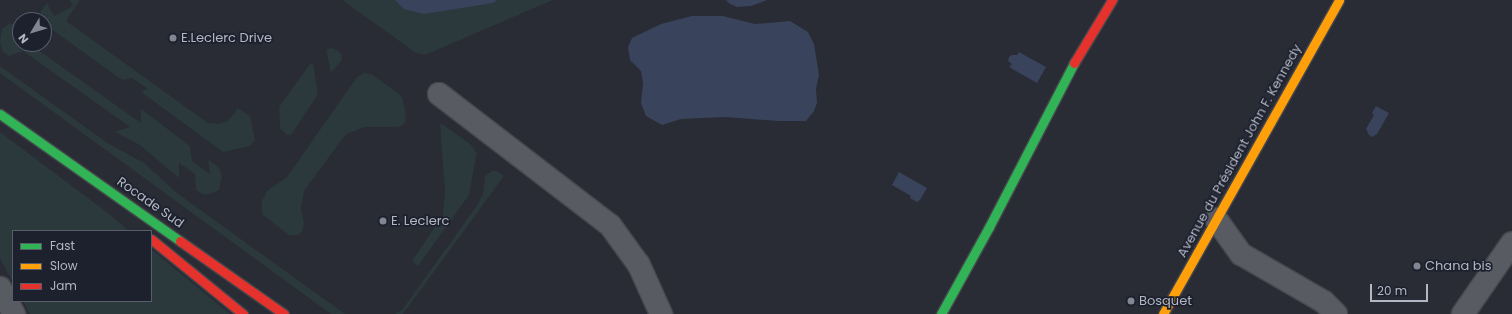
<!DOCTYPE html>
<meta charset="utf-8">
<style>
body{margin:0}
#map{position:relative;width:1512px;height:314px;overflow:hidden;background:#292c34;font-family:Poppins,sans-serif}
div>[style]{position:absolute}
.green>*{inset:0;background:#2b383c}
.water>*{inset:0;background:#3a435c}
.roads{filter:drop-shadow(1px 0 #45474d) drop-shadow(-1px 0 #45474d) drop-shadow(0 1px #45474d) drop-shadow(0 -1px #45474d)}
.street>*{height:22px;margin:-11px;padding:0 11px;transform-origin:11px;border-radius:11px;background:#595b62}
.fast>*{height:9px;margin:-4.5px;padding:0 4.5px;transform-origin:4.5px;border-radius:4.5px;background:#30b455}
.slow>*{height:9px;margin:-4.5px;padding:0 4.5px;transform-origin:4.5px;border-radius:4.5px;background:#ff9f0a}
.jam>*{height:9px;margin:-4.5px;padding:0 4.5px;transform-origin:4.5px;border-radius:4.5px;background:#e5322d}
.dots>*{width:11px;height:11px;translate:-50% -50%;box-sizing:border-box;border:2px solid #1d212e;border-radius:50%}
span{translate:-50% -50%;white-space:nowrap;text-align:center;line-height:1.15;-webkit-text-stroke:3.5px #1d212e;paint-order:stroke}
.poi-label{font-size:13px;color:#b3b7c5}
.left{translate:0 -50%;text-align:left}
.street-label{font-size:13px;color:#b3b7c5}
.legend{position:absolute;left:12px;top:230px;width:140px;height:72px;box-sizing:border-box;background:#1d212e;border:1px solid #595d6a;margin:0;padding:5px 7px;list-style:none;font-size:12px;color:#b3b7c5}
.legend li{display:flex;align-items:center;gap:8px;height:20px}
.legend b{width:20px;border:1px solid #595d6a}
.north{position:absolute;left:12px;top:12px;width:40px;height:40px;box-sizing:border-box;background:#1d212e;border:1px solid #595d6a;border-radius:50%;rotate:232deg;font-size:11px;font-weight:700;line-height:16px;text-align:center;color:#b3b7c5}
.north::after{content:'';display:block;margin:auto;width:14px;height:18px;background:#838692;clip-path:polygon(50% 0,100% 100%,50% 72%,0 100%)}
.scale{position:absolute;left:1370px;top:284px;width:58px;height:18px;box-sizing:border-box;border:2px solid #b3b7c5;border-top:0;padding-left:5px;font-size:12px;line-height:14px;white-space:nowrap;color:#b3b7c5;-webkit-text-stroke:3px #1d212e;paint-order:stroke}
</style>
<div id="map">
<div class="green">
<div style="clip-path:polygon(70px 0,80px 0,66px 21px,208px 123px,219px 124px,228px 121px,238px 108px,250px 116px,255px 140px,250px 146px,223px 152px,141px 92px,148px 89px,132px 78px,122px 80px,47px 26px,44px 20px,41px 20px,41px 11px,47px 3px,54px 16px,73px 6px)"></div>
<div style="clip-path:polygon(342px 0,553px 0,425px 55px,416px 53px)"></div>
<div style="clip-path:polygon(18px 23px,20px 44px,30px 44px,141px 123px,141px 109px,190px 146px,192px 161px,210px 174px,208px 159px,219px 168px,222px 176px,219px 190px,210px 194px,202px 194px,196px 190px,195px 174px,179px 163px,179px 178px,140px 145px,115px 132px,130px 127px,23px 51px,9px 56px,3px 52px,0 42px,2px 29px,9px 24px)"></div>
<div style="clip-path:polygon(332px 48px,340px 52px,342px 57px,341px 61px,331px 73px,326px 49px)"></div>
<div style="clip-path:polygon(313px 63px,318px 94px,291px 135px,287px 135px,280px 128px,279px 107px,310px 64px)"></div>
<div style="clip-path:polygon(0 66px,106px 142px,144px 163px,177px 193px,345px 314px,331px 314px,0 73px)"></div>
<div style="clip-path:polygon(364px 73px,373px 75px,400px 95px,403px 99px,406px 118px,404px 124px,398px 127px,364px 127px,347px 134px,340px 142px,304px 191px,301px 208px,304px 224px,302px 231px,299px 235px,289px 235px,263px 215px,261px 209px,262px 200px,267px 191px,287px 177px,357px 77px)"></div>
<div style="clip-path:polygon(442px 124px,470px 144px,477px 153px,476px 157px,469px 195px,418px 266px,412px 261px,443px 215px,445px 190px,440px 125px)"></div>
<div style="clip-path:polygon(0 132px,108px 213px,129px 231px,13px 231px,13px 283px,0 258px)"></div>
<div style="clip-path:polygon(492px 171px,497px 171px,504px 176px,403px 314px,395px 314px,402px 310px,410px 299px,476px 207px,483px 194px,485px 176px)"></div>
<div style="clip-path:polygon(151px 249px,230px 314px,30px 314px,23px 301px,151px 301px)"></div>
</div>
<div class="water">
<div style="clip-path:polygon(395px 0,497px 0,493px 3px,424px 14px,404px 9px)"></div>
<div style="clip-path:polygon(726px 0,767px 0,751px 6px,737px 7px,730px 4px)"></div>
<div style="clip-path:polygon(692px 16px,723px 16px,755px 24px,790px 21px,808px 32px,814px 44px,819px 75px,816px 89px,817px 103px,814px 111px,806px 121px,779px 121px,725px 117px,681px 119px,662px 125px,646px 116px,641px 103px,643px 84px,641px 71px,630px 60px,628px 47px,632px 38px,661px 24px)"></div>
<div style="clip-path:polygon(1019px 52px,1046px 67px,1037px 83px,1009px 67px,1012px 64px,1008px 61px,1009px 57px,1012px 55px,1017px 55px)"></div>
<div style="clip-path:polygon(1376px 106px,1389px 113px,1377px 134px,1372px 137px,1369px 135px,1366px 129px,1374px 115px,1372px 113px)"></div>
<div style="clip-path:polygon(899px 172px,927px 188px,920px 200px,917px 202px,910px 198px,911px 196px,892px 185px)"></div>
</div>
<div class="roads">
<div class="street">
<div style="left:439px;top:94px;width:215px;rotate:37.5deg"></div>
<div style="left:610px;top:225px;width:49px;rotate:54.1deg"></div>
<div style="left:639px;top:265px;width:54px;rotate:65.8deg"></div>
<div style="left:1216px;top:219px;width:43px;rotate:54.5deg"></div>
<div style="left:1241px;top:254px;width:96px;rotate:30deg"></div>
<div style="left:1324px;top:302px;width:17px;rotate:45deg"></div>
<div style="left:0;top:288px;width:30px;rotate:62deg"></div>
<div style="left:1463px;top:314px;width:86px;rotate:-55.4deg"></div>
</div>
<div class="fast">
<div style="left:0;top:114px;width:220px;rotate:35.2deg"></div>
<div style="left:941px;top:314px;width:99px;rotate:-61.1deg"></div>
<div style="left:989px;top:227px;width:185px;rotate:-62.6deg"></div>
</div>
<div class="slow">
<div style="left:1163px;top:314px;width:360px;rotate:-60.7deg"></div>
</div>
<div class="jam">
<div style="left:1074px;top:63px;width:74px;rotate:-58.9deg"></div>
<div style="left:151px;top:239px;width:119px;rotate:39.2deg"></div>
<div style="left:180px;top:241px;width:127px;rotate:35.1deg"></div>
</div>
</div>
<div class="dots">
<div style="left:173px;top:38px;background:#838692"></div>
<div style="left:383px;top:221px;background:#838692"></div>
<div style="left:1417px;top:266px;background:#838692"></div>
<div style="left:1131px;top:301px;background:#838692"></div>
</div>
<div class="poi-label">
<span class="left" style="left:181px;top:38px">E.Leclerc Drive</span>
<span class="left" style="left:391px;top:221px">E. Leclerc</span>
<span class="left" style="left:1425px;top:266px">Chana bis</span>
<span class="left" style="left:1139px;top:301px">Bosquet</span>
</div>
<div class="street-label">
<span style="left:1240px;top:151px;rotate:-61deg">Avenue du Président John F. Kennedy</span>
<span style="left:150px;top:203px;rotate:35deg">Rocade Sud</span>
</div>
<ul class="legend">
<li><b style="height:5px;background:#30b455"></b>Fast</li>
<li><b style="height:5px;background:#ff9f0a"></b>Slow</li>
<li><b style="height:5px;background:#e5322d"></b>Jam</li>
</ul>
<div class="north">N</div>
<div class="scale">20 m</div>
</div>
